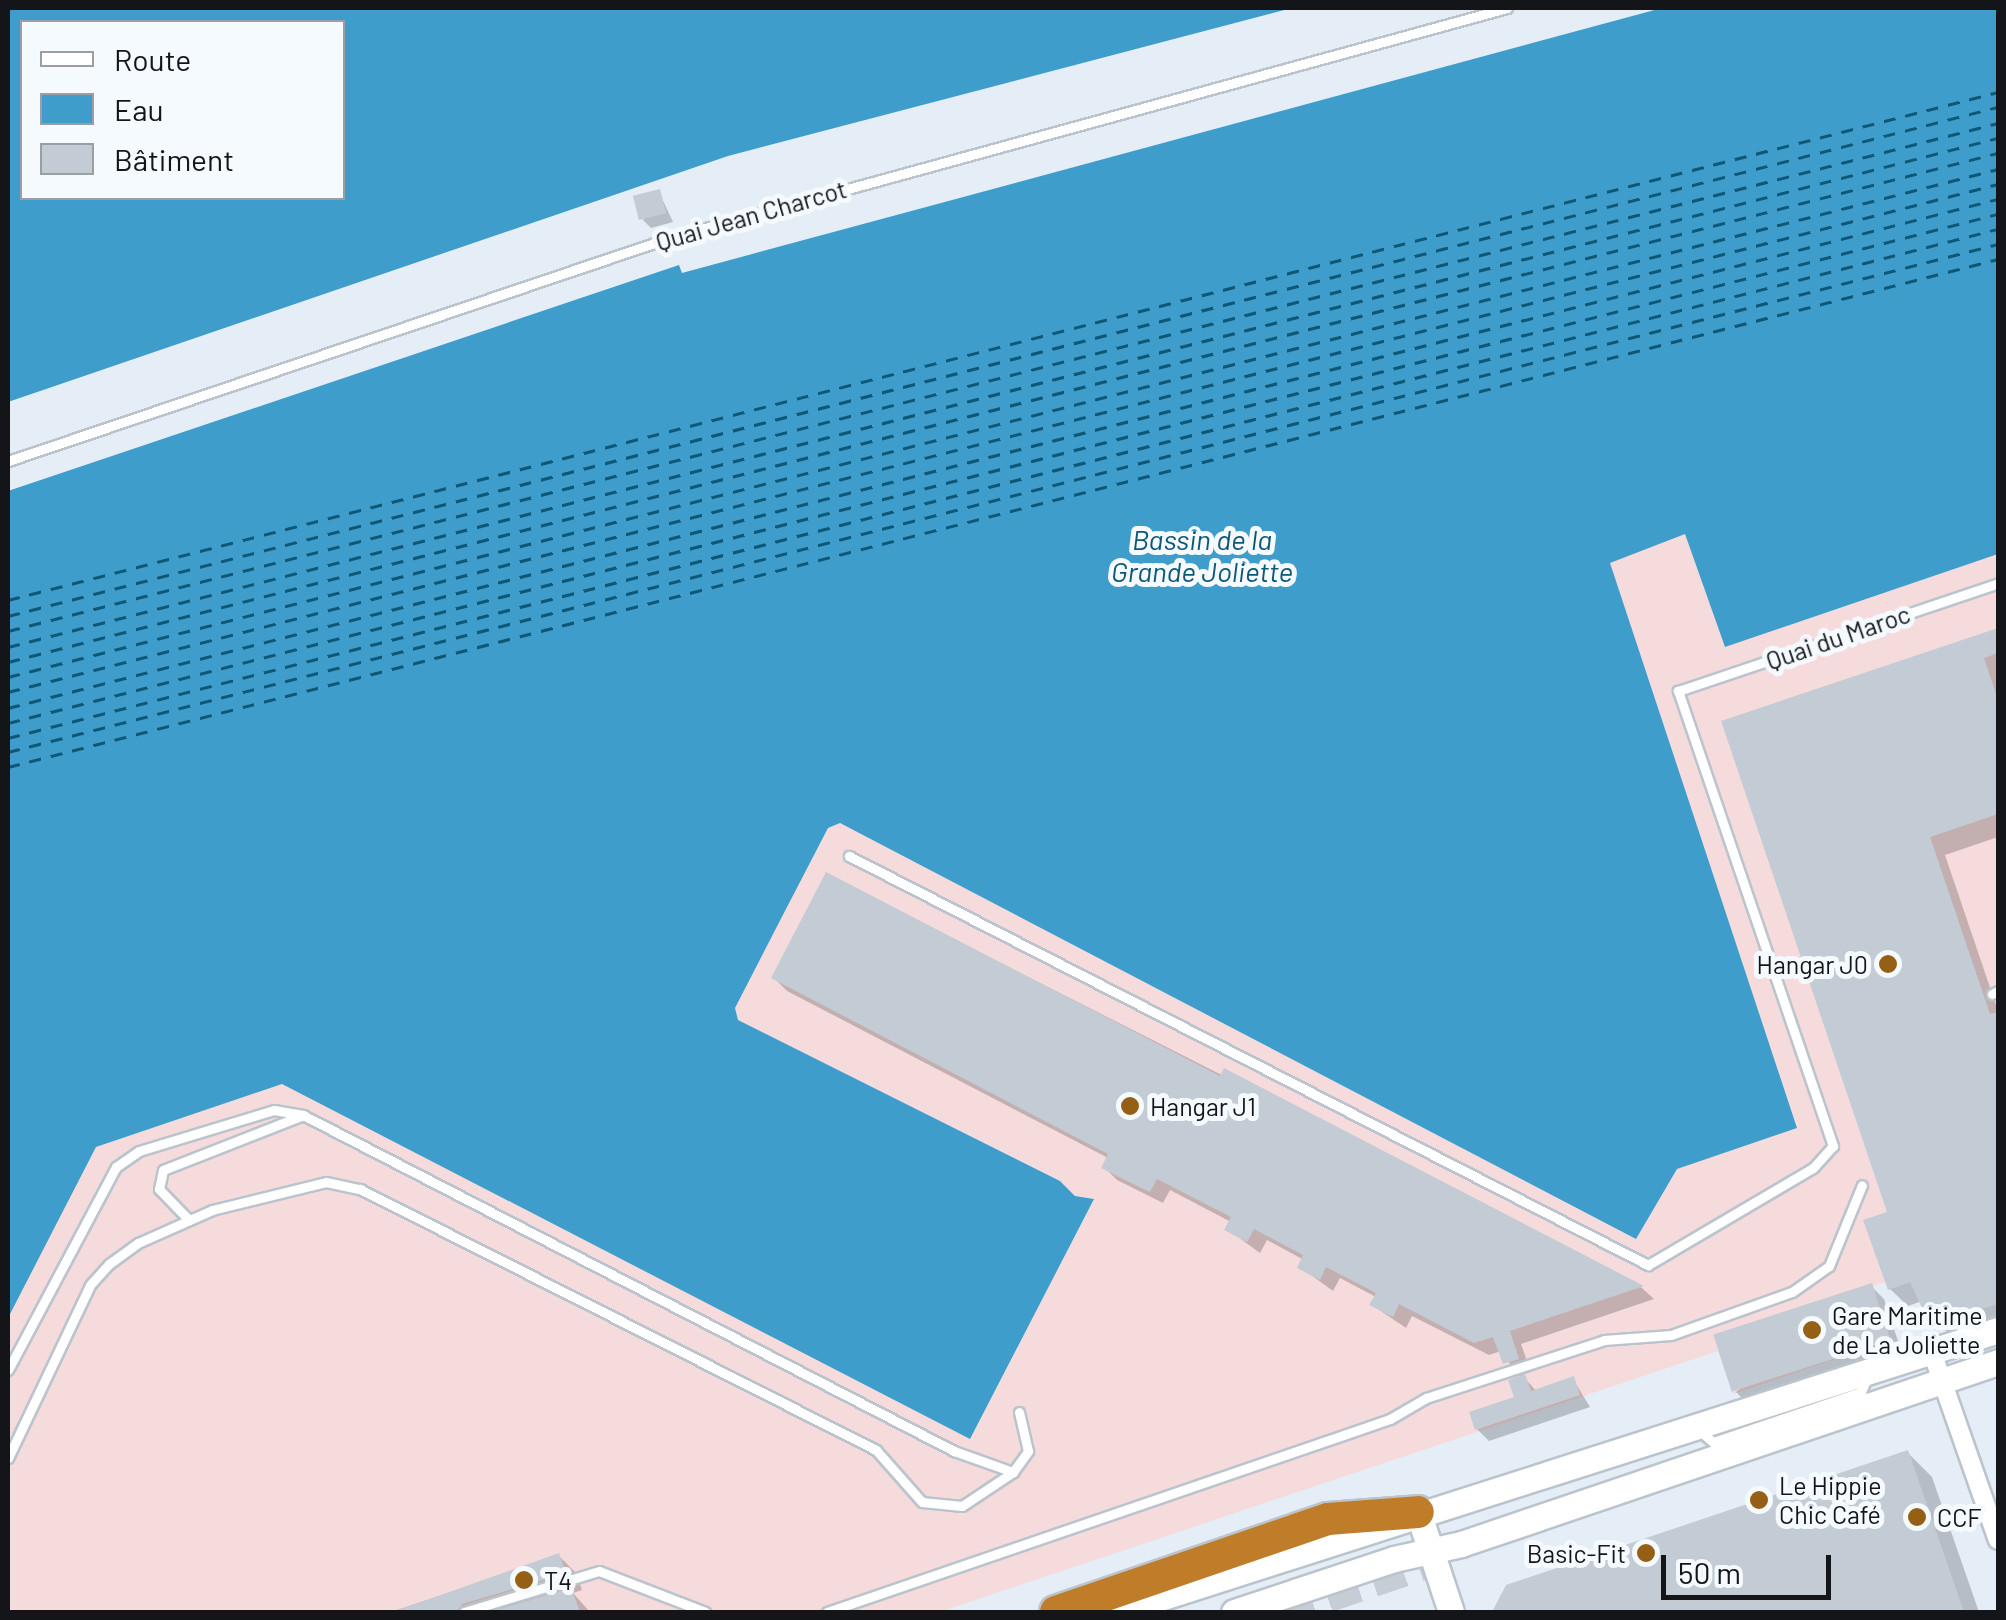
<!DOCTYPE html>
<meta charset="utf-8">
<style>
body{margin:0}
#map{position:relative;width:2006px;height:1620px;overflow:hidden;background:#e5edf6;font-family:Barlow,sans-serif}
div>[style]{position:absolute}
.industrial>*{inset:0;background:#f6dbdc}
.water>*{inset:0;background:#3e9dca}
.shadow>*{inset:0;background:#0003}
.ferry>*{height:2.5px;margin-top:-1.25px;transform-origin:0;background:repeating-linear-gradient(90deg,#0d5777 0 12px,transparent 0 22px)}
.building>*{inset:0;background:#c3ccd4;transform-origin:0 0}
.highway-tunnel>*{height:32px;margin-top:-16px;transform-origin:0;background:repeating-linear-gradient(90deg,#c6cdd5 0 32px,transparent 0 48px)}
.roads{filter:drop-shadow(2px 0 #bbc4cc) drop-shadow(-2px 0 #bbc4cc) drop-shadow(0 2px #bbc4cc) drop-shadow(0 -2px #bbc4cc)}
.lane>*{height:9px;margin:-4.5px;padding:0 4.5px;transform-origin:4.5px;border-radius:4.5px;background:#fff}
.street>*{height:18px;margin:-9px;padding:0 9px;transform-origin:9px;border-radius:9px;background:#fff}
.secondary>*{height:25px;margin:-12.5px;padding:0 12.5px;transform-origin:12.5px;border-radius:12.5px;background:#fff}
.highway>*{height:32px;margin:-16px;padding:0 16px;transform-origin:16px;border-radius:16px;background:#bf7d2a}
.dots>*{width:28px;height:28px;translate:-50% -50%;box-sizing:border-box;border:5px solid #f5faff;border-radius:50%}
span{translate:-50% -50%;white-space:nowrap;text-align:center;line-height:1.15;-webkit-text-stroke:10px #f5faff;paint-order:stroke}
.street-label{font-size:25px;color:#131518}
.poi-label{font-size:25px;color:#131518}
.right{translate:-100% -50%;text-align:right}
.left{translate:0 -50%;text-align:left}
.water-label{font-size:28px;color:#0d5777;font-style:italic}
.frame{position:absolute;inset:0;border:10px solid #131518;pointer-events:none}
.legend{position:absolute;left:20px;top:20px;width:325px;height:180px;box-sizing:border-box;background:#f5faff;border:2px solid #9b9ea3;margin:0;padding:12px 18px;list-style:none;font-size:30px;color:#131518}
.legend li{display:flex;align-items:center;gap:20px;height:50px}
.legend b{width:50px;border:2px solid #9b9ea3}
.scale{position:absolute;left:1661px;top:1555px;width:170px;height:45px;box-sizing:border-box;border:5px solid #131518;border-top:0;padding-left:12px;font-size:30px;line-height:35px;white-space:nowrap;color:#131518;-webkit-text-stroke:8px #f5faff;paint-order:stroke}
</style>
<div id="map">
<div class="industrial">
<div style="clip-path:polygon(1685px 534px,1725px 647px,1998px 554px,1998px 1304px,1938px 1322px,1925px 1314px,1907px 1275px,1873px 1286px,1891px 1340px,1733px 1394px,1718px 1351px,940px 1612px,8px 1612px,8px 1318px,96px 1147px,282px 1084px,970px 1438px,1094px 1199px,1076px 1196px,1059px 1180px,738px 1020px,735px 1008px,786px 909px,828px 827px,840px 823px,1636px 1239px,1677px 1169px,1797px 1127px,1610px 577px,1610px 563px,1621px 555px)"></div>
</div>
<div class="water">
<div style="clip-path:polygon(evenodd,8px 8px,1292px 8px,728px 156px,8px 402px,8px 8px,22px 22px,342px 22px,342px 198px,22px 198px,22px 22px)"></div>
<div style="clip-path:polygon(1662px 8px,1998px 8px,1998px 554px,1725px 647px,1685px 534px,1610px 563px,1797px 1128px,1677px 1169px,1636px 1239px,840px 823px,828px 828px,786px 909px,735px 1008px,738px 1020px,1060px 1181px,1075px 1196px,1094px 1199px,970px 1439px,282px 1084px,96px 1147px,8px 1318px,8px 491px,679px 265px,682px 273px)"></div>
</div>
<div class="shadow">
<div style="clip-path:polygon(659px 192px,673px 222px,651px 228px,643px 220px)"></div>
<div style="clip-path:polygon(1998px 630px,1998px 837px,1945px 855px,1998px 1011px,1998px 1327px,1965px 1338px,1946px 1331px,1922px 1301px,1908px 1306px,1890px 1289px,1891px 1213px,1724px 723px)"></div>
<div style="clip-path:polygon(827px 875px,1642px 1288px,1654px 1299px,1521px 1344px,1531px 1372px,1522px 1375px,1537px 1392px,1573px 1379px,1590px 1407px,1489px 1441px,1477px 1429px,1517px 1398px,1520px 1378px,1501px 1351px,1489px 1355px,1412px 1316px,1406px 1328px,1372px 1305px,1376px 1297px,1340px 1278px,1333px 1291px,1300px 1267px,1304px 1260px,1267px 1240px,1260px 1253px,1227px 1229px,1231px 1222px,1170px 1190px,1163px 1203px,1117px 1180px,1104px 1167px,1108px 1158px,787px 991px,774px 978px)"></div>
<div style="clip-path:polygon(1871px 1286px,1884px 1299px,1902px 1353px,1749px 1405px,1736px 1392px)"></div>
<div style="clip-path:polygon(1908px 1453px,1932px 1477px,1979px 1612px,1501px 1612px,1499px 1604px)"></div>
<div style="clip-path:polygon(559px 1556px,576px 1573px,582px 1590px,573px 1593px,590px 1612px,391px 1612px)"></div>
</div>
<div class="ferry">
<div style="left:8px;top:600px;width:2054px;rotate:-14.32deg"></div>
<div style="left:8px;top:616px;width:2054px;rotate:-14.35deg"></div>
<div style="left:8px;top:631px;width:2054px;rotate:-14.32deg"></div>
<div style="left:8px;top:647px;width:2054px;rotate:-14.35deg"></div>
<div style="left:8px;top:662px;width:2054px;rotate:-14.35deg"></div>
<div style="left:8px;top:677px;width:2054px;rotate:-14.32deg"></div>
<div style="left:8px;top:692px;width:2054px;rotate:-14.32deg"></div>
<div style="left:8px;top:708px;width:2054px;rotate:-14.35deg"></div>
<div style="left:8px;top:723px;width:2054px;rotate:-14.35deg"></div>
<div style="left:8px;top:738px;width:2054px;rotate:-14.35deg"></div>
<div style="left:8px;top:752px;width:2054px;rotate:-14.32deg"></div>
<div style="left:8px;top:767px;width:2054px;rotate:-14.32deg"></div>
</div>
<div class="building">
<div style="left:660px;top:189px;width:25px;height:28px;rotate:76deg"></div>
<div style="clip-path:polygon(1998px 628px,1998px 653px,1984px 658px,1998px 700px,1998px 814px,1930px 837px,1990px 1014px,1998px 1012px,1998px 1304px,1938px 1322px,1925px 1314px,1910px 1282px,1888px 1290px,1863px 1220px,1887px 1212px,1721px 721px)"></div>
<div style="clip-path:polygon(826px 872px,1220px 1076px,1224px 1068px,1644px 1286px,1510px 1331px,1519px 1359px,1503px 1364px,1493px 1337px,1474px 1343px,1399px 1304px,1393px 1317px,1369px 1305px,1376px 1293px,1326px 1267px,1320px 1280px,1297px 1268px,1303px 1255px,1254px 1229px,1247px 1242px,1224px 1230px,1231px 1217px,1157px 1179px,1150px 1192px,1127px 1181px,1101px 1168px,1108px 1154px,771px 978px)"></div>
<div style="left:1872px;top:1283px;width:60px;height:167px;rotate:72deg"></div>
<div style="clip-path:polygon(1525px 1374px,1531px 1391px,1574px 1376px,1580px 1395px,1475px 1430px,1469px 1412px,1514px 1397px,1508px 1380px)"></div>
<div style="clip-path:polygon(1908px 1450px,1964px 1612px,1492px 1612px,1506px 1585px)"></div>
<div style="clip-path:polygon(559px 1553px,566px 1573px,462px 1604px,456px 1612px,393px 1612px)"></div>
<div style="clip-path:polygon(571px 1588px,580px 1612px,490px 1612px)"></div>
</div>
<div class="highway-tunnel">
<div style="left:1282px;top:1612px;width:183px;rotate:-18.8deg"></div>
</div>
<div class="roads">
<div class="lane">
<div style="left:8px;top:461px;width:698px;rotate:-18.64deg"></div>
<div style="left:669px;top:238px;width:869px;rotate:-15.35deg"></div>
<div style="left:849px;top:856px;width:898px;rotate:27.11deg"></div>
<div style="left:1648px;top:1265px;width:191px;rotate:-30.5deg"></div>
<div style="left:1813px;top:1168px;width:30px;rotate:-48deg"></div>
<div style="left:1833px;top:1146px;width:481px;rotate:-108.8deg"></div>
<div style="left:1678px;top:691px;width:338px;rotate:-18.6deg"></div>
<div style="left:1992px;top:994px;width:7px;rotate:-27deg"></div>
<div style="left:189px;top:1220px;width:43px;rotate:-134.1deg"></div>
<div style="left:159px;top:1189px;width:19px;rotate:-78deg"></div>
<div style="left:163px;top:1170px;width:150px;rotate:-21.4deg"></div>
<div style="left:8px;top:1370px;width:230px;rotate:-62deg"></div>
<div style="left:116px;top:1167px;width:28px;rotate:-35deg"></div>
<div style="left:139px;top:1151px;width:141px;rotate:-16.9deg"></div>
<div style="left:274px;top:1110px;width:29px;rotate:10deg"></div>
<div style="left:303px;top:1115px;width:733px;rotate:27.3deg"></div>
<div style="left:954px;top:1451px;width:63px;rotate:19.6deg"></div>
<div style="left:1013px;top:1472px;width:26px;rotate:-54deg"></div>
<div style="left:1028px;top:1451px;width:40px;rotate:-103deg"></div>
<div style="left:1699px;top:1430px;width:18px;rotate:41deg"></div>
<div style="left:1713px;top:1442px;width:156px;rotate:-18.7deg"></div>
<div style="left:1861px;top:1392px;width:15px;rotate:-67deg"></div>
<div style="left:8px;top:1458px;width:191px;rotate:-64.6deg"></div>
<div style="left:90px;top:1285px;width:28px;rotate:-48deg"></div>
<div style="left:109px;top:1264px;width:36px;rotate:-36deg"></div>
<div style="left:138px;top:1243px;width:81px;rotate:-24deg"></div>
<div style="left:212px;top:1210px;width:117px;rotate:-13.8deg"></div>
<div style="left:326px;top:1182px;width:35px;rotate:12deg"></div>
<div style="left:360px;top:1189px;width:578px;rotate:26.83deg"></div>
<div style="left:876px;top:1450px;width:69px;rotate:48.5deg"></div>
<div style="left:922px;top:1502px;width:40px;rotate:5.7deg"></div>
<div style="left:962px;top:1506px;width:61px;rotate:-33.7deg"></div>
<div style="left:464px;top:1612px;width:141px;rotate:-16.9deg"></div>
<div style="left:599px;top:1571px;width:114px;rotate:21.1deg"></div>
<div style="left:827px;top:1612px;width:595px;rotate:-18.92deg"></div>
<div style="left:1390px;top:1419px;width:42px;rotate:-30.3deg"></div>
<div style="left:1426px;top:1398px;width:187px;rotate:-18deg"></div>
<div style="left:1604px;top:1340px;width:67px;rotate:-4.3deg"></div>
<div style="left:1671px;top:1335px;width:128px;rotate:-19.6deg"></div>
<div style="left:1792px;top:1292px;width:45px;rotate:-35.1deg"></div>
<div style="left:1829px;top:1266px;width:87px;rotate:-67.8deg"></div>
</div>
<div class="street">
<div style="left:1932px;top:1352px;width:199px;rotate:70.7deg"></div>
</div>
<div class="secondary">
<div style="left:1418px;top:1512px;width:105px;rotate:71.7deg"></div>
<div style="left:1116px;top:1612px;width:926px;rotate:-17.73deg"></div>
<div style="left:1234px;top:1612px;width:169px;rotate:-18.3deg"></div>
<div style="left:1394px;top:1559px;width:69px;rotate:-12.6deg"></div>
<div style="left:1461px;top:1544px;width:567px;rotate:-18.72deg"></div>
</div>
<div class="highway">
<div style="left:1056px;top:1612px;width:287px;rotate:-18.9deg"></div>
<div style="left:1328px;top:1519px;width:90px;rotate:-4.4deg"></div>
</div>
</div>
<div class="dots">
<div style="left:1888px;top:964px;background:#955f16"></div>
<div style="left:1130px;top:1106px;background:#955f16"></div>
<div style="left:1812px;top:1330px;background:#955f16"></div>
<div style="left:1759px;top:1500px;background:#955f16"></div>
<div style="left:1917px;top:1517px;background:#955f16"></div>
<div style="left:1646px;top:1553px;background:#955f16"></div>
<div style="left:524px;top:1580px;background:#955f16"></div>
</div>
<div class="street-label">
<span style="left:751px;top:215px;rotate:-16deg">Quai Jean Charcot</span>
<span style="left:1838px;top:637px;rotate:-19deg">Quai du Maroc</span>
</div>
<div class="poi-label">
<span class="right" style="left:1868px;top:964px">Hangar J0</span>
<span class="left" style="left:1150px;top:1106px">Hangar J1</span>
<span class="left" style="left:1832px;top:1330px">Gare Maritime<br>de La Joliette</span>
<span class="left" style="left:1779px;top:1500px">Le Hippie<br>Chic Café</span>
<span class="left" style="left:1937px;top:1517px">CCF</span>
<span class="right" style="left:1626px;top:1553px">Basic-Fit</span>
<span class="left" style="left:544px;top:1580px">T4</span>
</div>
<div class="water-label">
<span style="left:1202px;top:555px">Bassin de la<br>Grande Joliette</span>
</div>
<div class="frame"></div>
<ul class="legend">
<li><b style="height:12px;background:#fff"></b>Route</li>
<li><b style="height:28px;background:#3e9dca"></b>Eau</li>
<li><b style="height:28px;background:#c3ccd4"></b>Bâtiment</li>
</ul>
<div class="scale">50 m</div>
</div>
